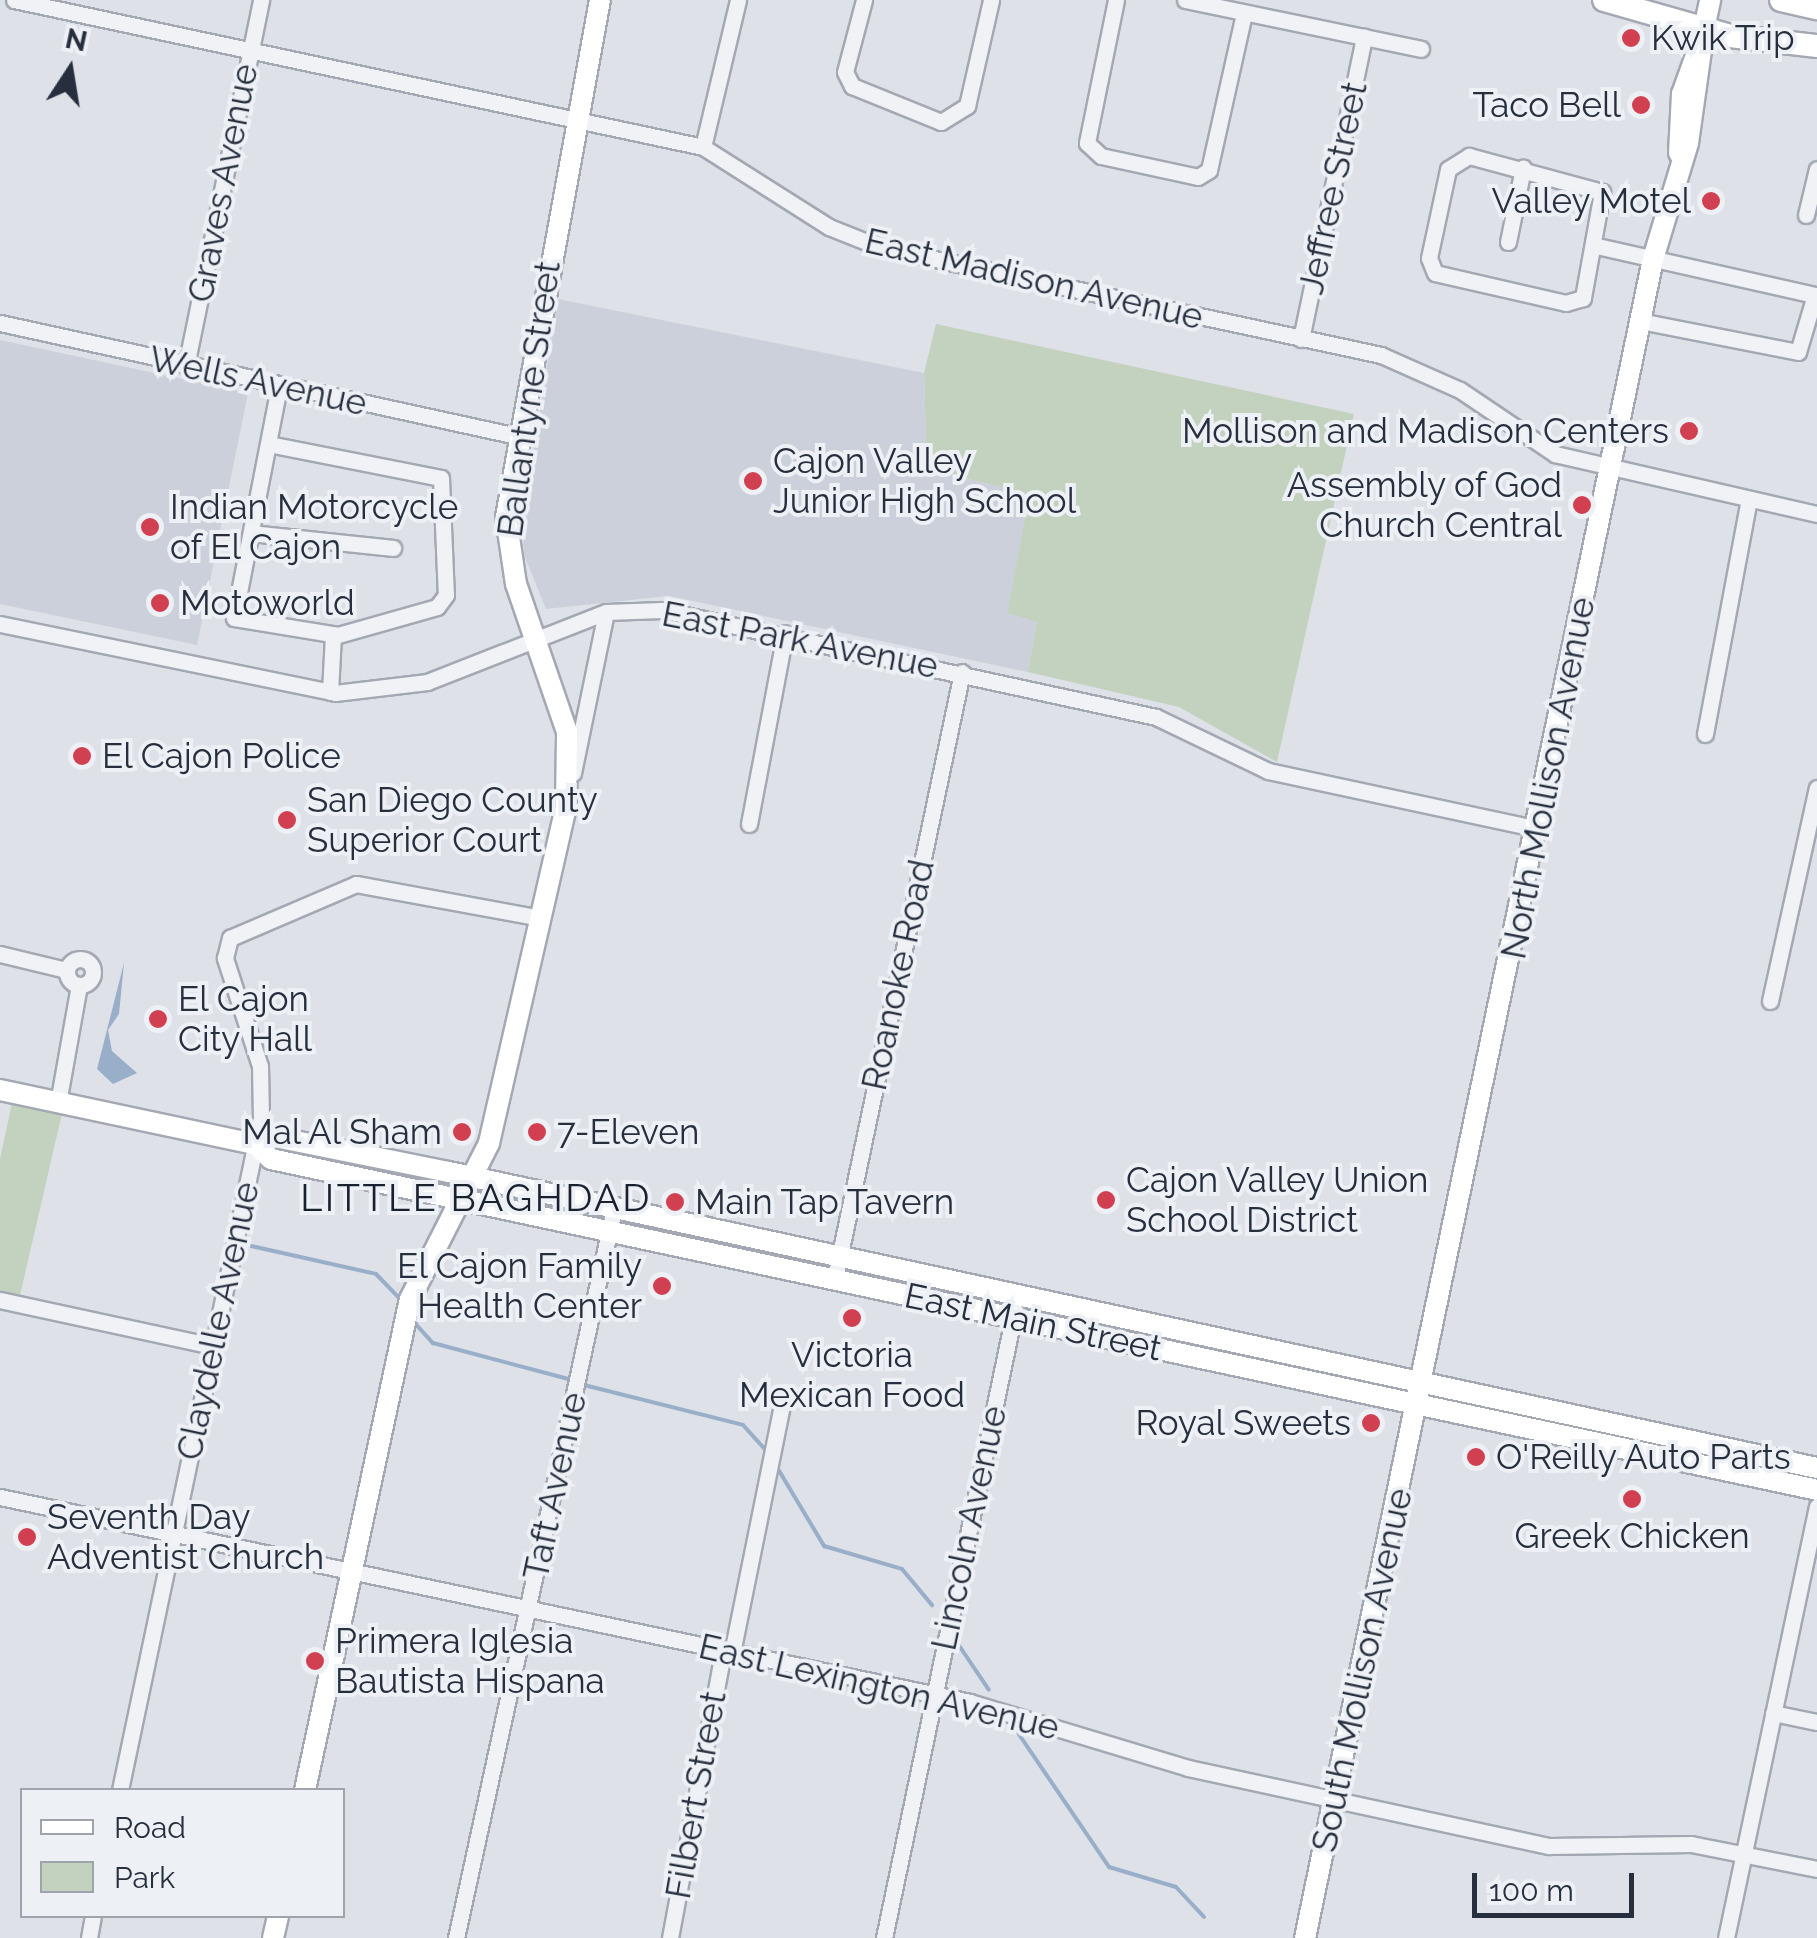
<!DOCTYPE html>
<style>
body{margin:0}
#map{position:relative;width:1817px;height:1938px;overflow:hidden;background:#dee1e8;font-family:Raleway,sans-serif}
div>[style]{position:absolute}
.built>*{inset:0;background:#ccd0da}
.green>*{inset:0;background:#c3d2bf}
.water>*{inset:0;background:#98aec9}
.stream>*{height:4px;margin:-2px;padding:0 2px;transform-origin:2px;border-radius:2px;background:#98aec9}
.roads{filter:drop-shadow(2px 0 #a3a8b2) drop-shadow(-2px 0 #a3a8b2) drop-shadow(0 2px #a3a8b2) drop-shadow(0 -2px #a3a8b2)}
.minor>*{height:15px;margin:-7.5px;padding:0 7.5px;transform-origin:7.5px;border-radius:7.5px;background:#f1f2f6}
.minor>.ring{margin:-7.5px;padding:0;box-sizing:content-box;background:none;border:15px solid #f1f2f6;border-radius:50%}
.major>*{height:20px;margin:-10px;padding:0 10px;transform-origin:10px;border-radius:10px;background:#fff}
.highway>*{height:22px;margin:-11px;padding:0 11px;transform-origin:11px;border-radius:11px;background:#fff}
.dots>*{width:28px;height:28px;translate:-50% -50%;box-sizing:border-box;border:5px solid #edf0f5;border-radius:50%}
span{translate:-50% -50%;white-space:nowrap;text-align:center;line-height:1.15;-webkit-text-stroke:8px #edf0f5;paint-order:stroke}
.poi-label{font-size:35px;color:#272f3f}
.left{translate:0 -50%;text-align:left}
.right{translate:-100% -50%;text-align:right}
.street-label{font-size:35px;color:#272f3f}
.neighbourhood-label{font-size:38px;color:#19202f;letter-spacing:2.5px}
.legend{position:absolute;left:20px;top:1788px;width:325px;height:130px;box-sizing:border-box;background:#edf0f5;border:2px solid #9ea3ac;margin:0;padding:12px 18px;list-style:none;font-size:30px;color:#272f3f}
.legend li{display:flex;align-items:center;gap:20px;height:50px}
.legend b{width:50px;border:2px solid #9ea3ac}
.north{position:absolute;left:20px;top:20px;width:100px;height:100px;-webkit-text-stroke:8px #edf0f5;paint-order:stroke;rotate:12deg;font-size:28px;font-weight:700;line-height:40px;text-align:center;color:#272f3f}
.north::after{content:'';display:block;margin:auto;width:35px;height:45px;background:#272f3f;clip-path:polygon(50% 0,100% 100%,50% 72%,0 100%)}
.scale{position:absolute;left:1472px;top:1873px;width:162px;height:45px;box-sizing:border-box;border:5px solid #272f3f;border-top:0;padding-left:12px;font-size:30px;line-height:35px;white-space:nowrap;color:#272f3f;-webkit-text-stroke:8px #edf0f5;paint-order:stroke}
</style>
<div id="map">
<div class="built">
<div style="clip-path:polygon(558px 299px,924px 373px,927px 469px,1031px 494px,1007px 613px,1037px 622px,1028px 672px,669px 596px,546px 609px,524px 555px,522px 519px)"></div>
<div style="clip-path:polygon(0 340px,248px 393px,197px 645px,0 604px)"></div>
</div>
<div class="green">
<div style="clip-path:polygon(936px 324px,1354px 414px,1277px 762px,1179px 707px,1028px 672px,1037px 622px,1007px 613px,1030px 494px,927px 469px,924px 373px)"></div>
<div style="clip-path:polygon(13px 1098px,63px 1109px,18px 1304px,0 1301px,0 1159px)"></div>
</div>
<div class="water">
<div style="clip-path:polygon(124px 963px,119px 1014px,108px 1030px,112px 1051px,137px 1073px,113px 1084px,97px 1069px)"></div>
</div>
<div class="stream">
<div style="left:251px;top:1246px;width:128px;rotate:12.6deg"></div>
<div style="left:376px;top:1274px;width:36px;rotate:46deg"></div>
<div style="left:413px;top:1321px;width:30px;rotate:48deg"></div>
<div style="left:433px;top:1343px;width:144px;rotate:14.9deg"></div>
<div style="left:580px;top:1384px;width:168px;rotate:14.1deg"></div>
<div style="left:743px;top:1425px;width:36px;rotate:48deg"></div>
<div style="left:775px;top:1464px;width:96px;rotate:59.1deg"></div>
<div style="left:824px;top:1546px;width:81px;rotate:16.4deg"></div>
<div style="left:902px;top:1569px;width:47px;rotate:50.2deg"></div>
<div style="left:958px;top:1644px;width:55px;rotate:56deg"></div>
<div style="left:1016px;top:1730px;width:166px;rotate:55.8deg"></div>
<div style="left:1109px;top:1867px;width:70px;rotate:16.6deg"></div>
<div style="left:1176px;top:1887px;width:41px;rotate:47deg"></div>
</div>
<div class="roads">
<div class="minor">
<div style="left:14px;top:0;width:705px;rotate:12.04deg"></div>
<div style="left:703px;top:147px;width:149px;rotate:32.4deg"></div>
<div style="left:829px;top:227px;width:54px;rotate:21.8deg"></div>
<div style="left:879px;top:247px;width:513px;rotate:12.14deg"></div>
<div style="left:1381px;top:355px;width:86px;rotate:23.9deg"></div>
<div style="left:1460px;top:390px;width:115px;rotate:34deg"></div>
<div style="left:1555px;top:454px;width:269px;rotate:12.9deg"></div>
<div style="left:864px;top:0;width:74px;rotate:104.8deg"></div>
<div style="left:845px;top:72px;width:16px;rotate:63deg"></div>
<div style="left:852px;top:86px;width:96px;rotate:22deg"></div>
<div style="left:941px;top:122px;width:31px;rotate:-32deg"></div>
<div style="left:967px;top:106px;width:109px;rotate:-77.2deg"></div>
<div style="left:1116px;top:0;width:146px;rotate:101.5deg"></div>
<div style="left:1087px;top:143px;width:19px;rotate:43deg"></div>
<div style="left:1101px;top:156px;width:99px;rotate:12.2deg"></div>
<div style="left:1198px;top:177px;width:13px;rotate:-32deg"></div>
<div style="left:1209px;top:170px;width:161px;rotate:-77.4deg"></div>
<div style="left:1185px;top:0;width:241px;rotate:11.7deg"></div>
<div style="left:703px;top:147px;width:151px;rotate:-76.6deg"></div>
<div style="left:1469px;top:156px;width:138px;rotate:15.1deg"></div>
<div style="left:1602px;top:192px;width:108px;rotate:100.2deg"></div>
<div style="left:1583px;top:298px;width:18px;rotate:164deg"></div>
<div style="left:1566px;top:303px;width:134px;rotate:-167.1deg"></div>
<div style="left:1435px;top:273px;width:16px;rotate:-112deg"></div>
<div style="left:1429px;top:258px;width:91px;rotate:-77.9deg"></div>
<div style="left:1448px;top:169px;width:25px;rotate:-32deg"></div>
<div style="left:1806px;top:215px;width:47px;rotate:-76.6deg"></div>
<div style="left:1508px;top:242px;width:76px;rotate:-78.5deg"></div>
<div style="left:1597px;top:246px;width:223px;rotate:12.7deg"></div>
<div style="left:1815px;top:295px;width:59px;rotate:106.6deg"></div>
<div style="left:1798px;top:352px;width:161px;rotate:-168.9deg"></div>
<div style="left:0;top:323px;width:529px;rotate:12.33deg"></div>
<div style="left:1301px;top:339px;width:309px;rotate:-78.2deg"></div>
<div style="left:186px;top:366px;width:374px;rotate:-78.4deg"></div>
<div style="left:269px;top:444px;width:175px;rotate:11.2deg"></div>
<div style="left:441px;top:478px;width:117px;rotate:87.6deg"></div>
<div style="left:446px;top:595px;width:15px;rotate:127deg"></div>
<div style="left:437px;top:607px;width:103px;rotate:164.2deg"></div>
<div style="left:338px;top:635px;width:105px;rotate:-170.7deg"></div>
<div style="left:234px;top:618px;width:236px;rotate:-79deg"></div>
<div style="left:251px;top:533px;width:143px;rotate:6deg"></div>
<div style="left:0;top:624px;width:342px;rotate:11.6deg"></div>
<div style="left:335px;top:693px;width:93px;rotate:-6.8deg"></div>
<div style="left:427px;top:682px;width:192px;rotate:-21.4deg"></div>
<div style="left:606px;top:612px;width:56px;rotate:-2deg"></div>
<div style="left:662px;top:610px;width:505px;rotate:12.22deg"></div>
<div style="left:1156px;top:717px;width:124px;rotate:25.7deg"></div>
<div style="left:1268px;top:771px;width:276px;rotate:12.1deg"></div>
<div style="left:330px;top:692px;width:58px;rotate:-87deg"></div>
<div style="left:1705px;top:734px;width:239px;rotate:-79.4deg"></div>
<div style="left:573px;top:773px;width:164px;rotate:-78.4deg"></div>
<div style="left:749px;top:824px;width:194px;rotate:-79.3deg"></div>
<div style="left:0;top:954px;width:68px;rotate:13.6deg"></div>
<div class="ring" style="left:67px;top:959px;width:11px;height:11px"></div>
<div style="left:1770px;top:1001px;width:218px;rotate:-77.6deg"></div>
<div style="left:58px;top:1103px;width:120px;rotate:-79.9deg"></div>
<div style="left:835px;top:1278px;width:619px;rotate:-78.16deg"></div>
<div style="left:0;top:1300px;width:218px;rotate:12.2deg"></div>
<div style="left:0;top:1497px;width:991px;rotate:11.93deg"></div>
<div style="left:970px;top:1702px;width:228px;rotate:16.8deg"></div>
<div style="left:1188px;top:1768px;width:369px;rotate:12.2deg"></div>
<div style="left:1549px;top:1846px;width:142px;rotate:-0.8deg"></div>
<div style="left:1691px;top:1844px;width:128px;rotate:11.2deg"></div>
<div style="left:732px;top:1653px;width:262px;rotate:-78.6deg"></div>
<div style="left:1773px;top:1713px;width:45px;rotate:11.6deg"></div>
<div style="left:120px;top:1790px;width:687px;rotate:-78.15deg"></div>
<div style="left:261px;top:1118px;width:52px;rotate:-91.1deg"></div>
<div style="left:260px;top:1066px;width:114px;rotate:-108deg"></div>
<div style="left:225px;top:958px;width:21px;rotate:-76deg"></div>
<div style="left:230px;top:938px;width:137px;rotate:-23.2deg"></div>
<div style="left:356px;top:884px;width:189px;rotate:10.4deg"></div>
<div style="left:89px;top:1938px;width:22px;rotate:-80deg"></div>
<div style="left:456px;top:1938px;width:746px;rotate:-77.77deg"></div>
<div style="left:670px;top:1938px;width:292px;rotate:-79.5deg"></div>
<div style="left:884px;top:1938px;width:642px;rotate:-78.24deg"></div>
<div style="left:1726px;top:1938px;width:441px;rotate:-78.1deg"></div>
</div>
<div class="major">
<div style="left:1704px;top:29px;width:30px;rotate:-78deg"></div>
<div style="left:0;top:1090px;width:261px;rotate:12deg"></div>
<div style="left:255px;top:1144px;width:22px;rotate:43deg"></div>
<div style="left:271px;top:1159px;width:1581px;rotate:12.08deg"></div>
<div style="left:255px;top:1144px;width:21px;rotate:-19deg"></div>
<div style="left:275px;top:1137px;width:177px;rotate:11.4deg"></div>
<div style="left:449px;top:1172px;width:1400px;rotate:12.21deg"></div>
<div style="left:305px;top:1790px;width:502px;rotate:-77.93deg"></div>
<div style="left:410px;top:1299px;width:175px;rotate:-63.1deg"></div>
<div style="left:489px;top:1143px;width:346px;rotate:-77.1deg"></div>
<div style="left:566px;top:806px;width:74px;rotate:-89.2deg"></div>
<div style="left:567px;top:732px;width:157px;rotate:-109deg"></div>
<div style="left:516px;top:584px;width:68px;rotate:-98.5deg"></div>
<div style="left:506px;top:517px;width:525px;rotate:-79.7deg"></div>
<div style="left:273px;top:1938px;width:23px;rotate:-77deg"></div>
<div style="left:1305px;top:1938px;width:1715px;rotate:-78.29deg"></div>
<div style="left:1653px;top:259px;width:121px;rotate:-73.2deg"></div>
<div style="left:1688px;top:143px;width:108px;rotate:-82deg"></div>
<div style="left:1703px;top:36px;width:62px;rotate:109.9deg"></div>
<div style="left:1682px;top:94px;width:59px;rotate:92.9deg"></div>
</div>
<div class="highway">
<div style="left:1604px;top:0;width:131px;rotate:15.9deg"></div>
<div style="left:1730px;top:36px;width:88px;rotate:6.6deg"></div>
<div style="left:1781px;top:0;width:37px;rotate:13deg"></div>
</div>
</div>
<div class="dots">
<div style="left:1631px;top:38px;background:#d04051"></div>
<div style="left:1641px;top:105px;background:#d04051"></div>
<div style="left:1711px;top:201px;background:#d04051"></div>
<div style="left:1689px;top:431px;background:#d04051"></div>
<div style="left:753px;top:481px;background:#d04051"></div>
<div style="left:1582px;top:505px;background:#d04051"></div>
<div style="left:150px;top:527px;background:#d04051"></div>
<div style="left:160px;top:603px;background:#d04051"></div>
<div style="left:82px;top:756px;background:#d04051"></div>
<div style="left:287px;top:820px;background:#d04051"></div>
<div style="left:158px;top:1019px;background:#d04051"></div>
<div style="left:462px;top:1132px;background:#d04051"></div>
<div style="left:537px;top:1132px;background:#d04051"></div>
<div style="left:1106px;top:1200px;background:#d04051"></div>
<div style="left:675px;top:1202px;background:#d04051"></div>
<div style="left:662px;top:1286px;background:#d04051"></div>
<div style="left:852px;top:1318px;background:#d04051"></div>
<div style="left:1371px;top:1423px;background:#d04051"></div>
<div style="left:1476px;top:1457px;background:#d04051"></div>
<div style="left:1632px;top:1499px;background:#d04051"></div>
<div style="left:27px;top:1537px;background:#d04051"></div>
<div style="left:315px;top:1661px;background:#d04051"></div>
</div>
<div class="poi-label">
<span class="left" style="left:1651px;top:38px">Kwik Trip</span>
<span class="right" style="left:1621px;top:105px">Taco Bell</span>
<span class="right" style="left:1691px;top:201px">Valley Motel</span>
<span class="right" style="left:1669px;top:431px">Mollison and Madison Centers</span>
<span class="left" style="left:773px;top:481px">Cajon Valley<br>Junior High School</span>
<span class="right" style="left:1562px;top:505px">Assembly of God<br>Church Central</span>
<span class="left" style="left:170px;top:527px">Indian Motorcycle<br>of El Cajon</span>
<span class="left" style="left:180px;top:603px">Motoworld</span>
<span class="left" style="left:102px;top:756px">El Cajon Police</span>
<span class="left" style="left:307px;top:820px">San Diego County<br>Superior Court</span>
<span class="left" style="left:178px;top:1019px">El Cajon<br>City Hall</span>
<span class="right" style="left:442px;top:1132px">Mal Al Sham</span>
<span class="left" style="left:557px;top:1132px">7-Eleven</span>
<span class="left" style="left:1126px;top:1200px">Cajon Valley Union<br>School District</span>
<span class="left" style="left:695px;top:1202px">Main Tap Tavern</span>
<span class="right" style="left:642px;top:1286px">El Cajon Family<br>Health Center</span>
<span style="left:852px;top:1375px">Victoria<br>Mexican Food</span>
<span class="right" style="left:1351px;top:1423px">Royal Sweets</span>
<span class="left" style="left:1496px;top:1457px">O'Reilly Auto Parts</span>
<span class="left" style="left:47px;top:1537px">Seventh Day<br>Adventist Church</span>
<span style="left:1632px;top:1536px">Greek Chicken</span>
<span class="left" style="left:335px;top:1661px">Primera Iglesia<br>Bautista Hispana</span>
</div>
<div class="street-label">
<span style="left:223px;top:183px;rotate:-79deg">Graves Avenue</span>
<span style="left:1333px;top:188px;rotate:-78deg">Jeffree Street</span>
<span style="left:1034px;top:279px;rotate:13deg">East Madison Avenue</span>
<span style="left:258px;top:381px;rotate:12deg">Wells Avenue</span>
<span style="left:529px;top:399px;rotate:-82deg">Ballantyne Street</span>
<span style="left:800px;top:640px;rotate:11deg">East Park Avenue</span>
<span style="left:1548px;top:778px;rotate:-79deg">North Mollison Avenue</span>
<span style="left:898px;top:975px;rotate:-78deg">Roanoke Road</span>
<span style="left:218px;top:1321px;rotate:-78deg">Claydelle Avenue</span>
<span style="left:1033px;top:1322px;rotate:12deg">East Main Street</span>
<span style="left:555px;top:1486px;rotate:-78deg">Taft Avenue</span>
<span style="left:969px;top:1528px;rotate:-78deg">Lincoln Avenue</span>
<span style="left:1362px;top:1670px;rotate:-78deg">South Mollison Avenue</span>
<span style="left:879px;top:1687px;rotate:13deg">East Lexington Avenue</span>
<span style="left:696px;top:1795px;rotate:-80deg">Filbert Street</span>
</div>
<div class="neighbourhood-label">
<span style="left:476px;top:1198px">LITTLE BAGHDAD</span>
</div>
<ul class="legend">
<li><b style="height:12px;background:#fff"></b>Road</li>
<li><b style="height:28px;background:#c3d2bf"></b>Park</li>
</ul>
<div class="north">N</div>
<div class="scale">100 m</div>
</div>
